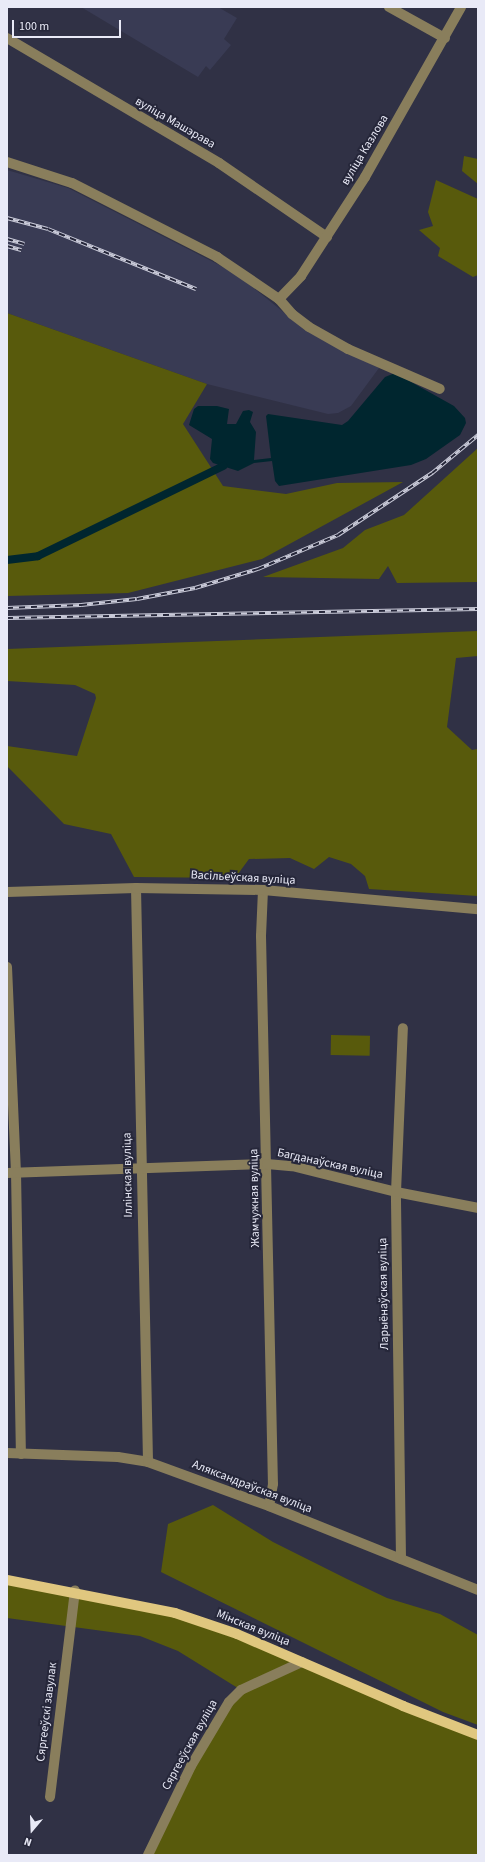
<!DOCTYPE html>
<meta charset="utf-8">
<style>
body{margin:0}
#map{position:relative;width:485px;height:1862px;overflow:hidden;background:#303145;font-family:"Source Sans 3",sans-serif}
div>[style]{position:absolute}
.built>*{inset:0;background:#393b54}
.green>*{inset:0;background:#585a0c;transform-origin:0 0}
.water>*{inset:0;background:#00262f}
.canal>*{height:8px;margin:-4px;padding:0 4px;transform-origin:4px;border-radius:4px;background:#00262f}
.minor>*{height:10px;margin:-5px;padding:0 5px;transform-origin:5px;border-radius:5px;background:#897e5c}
.major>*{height:10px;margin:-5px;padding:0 5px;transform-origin:5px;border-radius:5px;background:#e0c77f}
.rail>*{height:3.5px;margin-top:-1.75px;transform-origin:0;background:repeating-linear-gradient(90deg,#26273a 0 6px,#cacbd9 0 12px);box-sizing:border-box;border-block:1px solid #cacbd9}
span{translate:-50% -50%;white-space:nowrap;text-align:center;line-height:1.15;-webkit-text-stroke:4px #26273a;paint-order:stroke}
.street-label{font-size:12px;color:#e9eaf7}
.frame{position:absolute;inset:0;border:8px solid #e9eaf7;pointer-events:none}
.north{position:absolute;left:12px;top:1810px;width:40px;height:40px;-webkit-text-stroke:3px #26273a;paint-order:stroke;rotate:199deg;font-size:11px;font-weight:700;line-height:16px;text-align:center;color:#e9eaf7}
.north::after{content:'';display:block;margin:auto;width:14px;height:18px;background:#e9eaf7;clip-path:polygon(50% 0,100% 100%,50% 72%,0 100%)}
.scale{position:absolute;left:12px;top:20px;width:109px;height:18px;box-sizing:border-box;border:2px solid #e9eaf7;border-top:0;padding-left:5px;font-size:12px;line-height:14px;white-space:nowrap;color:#e9eaf7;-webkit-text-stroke:3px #26273a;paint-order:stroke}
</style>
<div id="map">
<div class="built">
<div style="clip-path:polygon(81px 7px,218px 7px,237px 18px,224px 39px,231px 45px,210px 70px,206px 66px,198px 77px)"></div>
<div style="clip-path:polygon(7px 170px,68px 188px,235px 273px,303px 328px,379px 368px,351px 406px,338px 413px,328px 414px,207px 384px,7px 313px)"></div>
</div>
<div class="green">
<div style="clip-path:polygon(464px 156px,478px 159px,478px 184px,462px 171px)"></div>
<div style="clip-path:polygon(436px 180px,478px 199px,478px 275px,473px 277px,438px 256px,440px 248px,419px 230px,433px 226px,428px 212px)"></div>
<div style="clip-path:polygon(7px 313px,207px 384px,183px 424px,223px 486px,286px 494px,337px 483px,403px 482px,262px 559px,128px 593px,7px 596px)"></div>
<div style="clip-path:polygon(478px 448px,478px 582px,397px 583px,388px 566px,379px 579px,263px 577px,343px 548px,365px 530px,404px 515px)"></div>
<div style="clip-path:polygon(478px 631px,478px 656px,456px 658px,447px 727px,472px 750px,478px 749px,478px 896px,369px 889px,365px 876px,351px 864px,329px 857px,314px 869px,290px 858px,249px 859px,235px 878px,134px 877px,111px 834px,64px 824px,7px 766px,7px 746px,77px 756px,96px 698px,95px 694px,75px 685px,7px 681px,7px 649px)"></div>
<div style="left:331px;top:1035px;width:39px;height:20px;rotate:1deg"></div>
<div style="clip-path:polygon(213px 1505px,273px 1542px,347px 1579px,387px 1598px,440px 1614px,478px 1635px,478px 1725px,443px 1712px,161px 1572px,168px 1524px)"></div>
<div style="clip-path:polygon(7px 1580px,175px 1613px,478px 1735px,478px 1855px,148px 1855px,191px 1766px,241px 1690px,178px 1651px,140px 1636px,7px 1618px)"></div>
</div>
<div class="water">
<div style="clip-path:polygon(395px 373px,454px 406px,465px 418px,466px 423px,460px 435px,426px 459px,411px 465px,279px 486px,275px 481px,272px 461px,254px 463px,238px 471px,213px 463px,210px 459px,212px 439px,189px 425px,194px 409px,198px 406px,217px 406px,229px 409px,227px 424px,236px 424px,243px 411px,249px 410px,253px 412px,250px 422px,256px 432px,254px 460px,271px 458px,266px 416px,268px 414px,342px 425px,348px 421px,385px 377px)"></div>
</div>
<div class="canal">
<div style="left:7px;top:560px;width:31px;rotate:-7deg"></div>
<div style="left:38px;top:556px;width:206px;rotate:-25.9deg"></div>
</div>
<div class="minor">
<div style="left:389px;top:7px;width:64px;rotate:29deg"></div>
<div style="left:7px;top:38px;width:246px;rotate:30.5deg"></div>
<div style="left:219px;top:163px;width:131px;rotate:34.4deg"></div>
<div style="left:7px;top:162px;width:68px;rotate:17.9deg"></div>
<div style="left:72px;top:183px;width:163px;rotate:27deg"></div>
<div style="left:217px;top:257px;width:75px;rotate:34.1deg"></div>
<div style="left:279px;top:299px;width:20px;rotate:49deg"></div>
<div style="left:292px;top:314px;width:21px;rotate:37deg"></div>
<div style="left:309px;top:327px;width:45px;rotate:29.4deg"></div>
<div style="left:348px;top:349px;width:100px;rotate:23.5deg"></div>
<div style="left:279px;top:299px;width:32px;rotate:-46deg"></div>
<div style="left:301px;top:276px;width:118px;rotate:-57.1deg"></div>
<div style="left:365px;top:177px;width:195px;rotate:-60.5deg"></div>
<div style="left:136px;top:888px;width:574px;rotate:88.8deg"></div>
<div style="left:263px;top:890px;width:46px;rotate:92.5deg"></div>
<div style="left:261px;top:936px;width:548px;rotate:88.75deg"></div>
<div style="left:273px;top:1484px;width:22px;rotate:100deg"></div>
<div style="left:7px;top:892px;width:129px;rotate:-1.8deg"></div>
<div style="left:136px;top:888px;width:127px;rotate:0.9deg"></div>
<div style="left:263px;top:890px;width:216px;rotate:5.1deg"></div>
<div style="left:7px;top:967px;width:205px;rotate:87.5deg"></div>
<div style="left:16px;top:1172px;width:282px;rotate:89deg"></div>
<div style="left:7px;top:1173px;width:260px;rotate:-2deg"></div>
<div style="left:267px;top:1164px;width:25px;rotate:5deg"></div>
<div style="left:292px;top:1166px;width:107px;rotate:14deg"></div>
<div style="left:396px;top:1192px;width:84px;rotate:11deg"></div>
<div style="left:7px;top:1453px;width:111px;rotate:2.1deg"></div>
<div style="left:118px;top:1457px;width:30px;rotate:9deg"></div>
<div style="left:148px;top:1462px;width:129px;rotate:20deg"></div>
<div style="left:269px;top:1506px;width:225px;rotate:21.9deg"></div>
<div style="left:401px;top:1559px;width:367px;rotate:-90.8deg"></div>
<div style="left:396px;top:1192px;width:164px;rotate:-87.6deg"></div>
<div style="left:50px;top:1797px;width:208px;rotate:-83.1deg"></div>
<div style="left:148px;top:1855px;width:99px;rotate:-64.2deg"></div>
<div style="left:191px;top:1766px;width:74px;rotate:-59.3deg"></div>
<div style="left:229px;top:1702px;width:17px;rotate:-45deg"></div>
<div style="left:241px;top:1690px;width:67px;rotate:-24.7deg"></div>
</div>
<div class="major">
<div style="left:7px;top:1580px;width:171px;rotate:11.1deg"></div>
<div style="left:175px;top:1613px;width:65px;rotate:18.7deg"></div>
<div style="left:237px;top:1634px;width:181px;rotate:23.4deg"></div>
<div style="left:403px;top:1706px;width:80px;rotate:21.1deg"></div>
</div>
<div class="rail">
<div style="left:7px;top:218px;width:42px;rotate:15deg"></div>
<div style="left:48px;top:229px;width:160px;rotate:22.1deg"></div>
<div style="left:7px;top:239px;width:18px;rotate:16deg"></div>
<div style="left:7px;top:246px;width:15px;rotate:16deg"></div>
<div style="left:7px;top:608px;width:74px;rotate:-2.3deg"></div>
<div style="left:81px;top:605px;width:56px;rotate:-6.1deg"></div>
<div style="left:137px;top:599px;width:59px;rotate:-10.7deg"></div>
<div style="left:195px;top:588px;width:66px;rotate:-16.8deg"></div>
<div style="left:258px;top:569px;width:87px;rotate:-23deg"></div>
<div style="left:338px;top:535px;width:113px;rotate:-33.4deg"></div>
<div style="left:432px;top:473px;width:60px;rotate:-39.6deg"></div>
<div style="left:7px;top:618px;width:471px;rotate:-1.1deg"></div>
</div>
<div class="street-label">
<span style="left:175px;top:123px;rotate:30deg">вуліца Машэрава</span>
<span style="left:365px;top:150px;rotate:-59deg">вуліца Казлова</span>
<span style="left:243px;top:878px;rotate:3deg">Васільеўская вуліца</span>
<span style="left:330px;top:1164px;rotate:12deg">Багданаўская вуліца</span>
<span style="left:128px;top:1175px;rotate:-91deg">Іллінская вуліца</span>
<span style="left:255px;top:1198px;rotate:-91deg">Жамчужная вуліца</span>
<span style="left:384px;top:1294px;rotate:-91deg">Ларыёнаўская вуліца</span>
<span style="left:252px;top:1487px;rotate:21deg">Аляксандраўская вуліца</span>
<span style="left:253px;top:1628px;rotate:22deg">Мінская вуліца</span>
<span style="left:47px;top:1712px;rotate:-83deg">Сяргееўскі завулак</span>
<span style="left:190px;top:1745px;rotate:-61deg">Сяргееўская вуліца</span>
</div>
<div class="frame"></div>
<div class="north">N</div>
<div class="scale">100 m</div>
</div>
